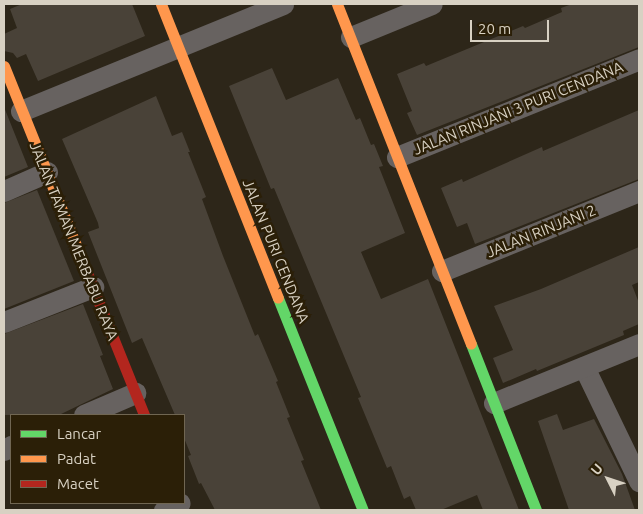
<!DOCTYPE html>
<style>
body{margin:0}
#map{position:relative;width:643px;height:514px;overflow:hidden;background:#2d2619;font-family:Ubuntu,sans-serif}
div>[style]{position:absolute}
.building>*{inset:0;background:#494238}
.street>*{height:21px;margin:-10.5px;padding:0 10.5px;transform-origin:10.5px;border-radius:10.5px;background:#676260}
.fast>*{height:11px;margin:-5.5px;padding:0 5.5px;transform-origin:5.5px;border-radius:5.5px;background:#63d668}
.slow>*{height:11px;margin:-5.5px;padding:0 5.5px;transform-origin:5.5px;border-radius:5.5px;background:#ff974d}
.jam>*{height:11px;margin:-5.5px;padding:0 5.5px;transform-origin:5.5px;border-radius:5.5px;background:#b3261e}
span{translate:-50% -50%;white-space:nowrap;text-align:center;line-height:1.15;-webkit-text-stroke:5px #2b1f07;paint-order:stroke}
.street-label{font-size:15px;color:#d8d1c3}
.frame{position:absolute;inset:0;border:5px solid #d8d1c3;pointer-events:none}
.legend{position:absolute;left:10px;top:414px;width:175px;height:90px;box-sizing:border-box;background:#2b1f07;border:1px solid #706652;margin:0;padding:6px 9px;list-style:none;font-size:15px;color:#d8d1c3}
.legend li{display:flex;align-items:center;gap:10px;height:25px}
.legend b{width:25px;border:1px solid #706652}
.north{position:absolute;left:583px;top:454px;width:50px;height:50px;-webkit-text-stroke:4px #2b1f07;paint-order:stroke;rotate:311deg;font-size:14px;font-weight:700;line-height:20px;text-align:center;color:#d8d1c3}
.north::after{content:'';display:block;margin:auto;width:18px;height:22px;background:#d8d1c3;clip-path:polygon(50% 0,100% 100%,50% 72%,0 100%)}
.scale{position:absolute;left:470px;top:20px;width:79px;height:22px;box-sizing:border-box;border:2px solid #d8d1c3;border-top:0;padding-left:6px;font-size:15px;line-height:18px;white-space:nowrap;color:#d8d1c3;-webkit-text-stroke:4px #2b1f07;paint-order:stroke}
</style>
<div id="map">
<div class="building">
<div style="clip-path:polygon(22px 4px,132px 4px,145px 36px,38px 81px,26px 54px,17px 58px,13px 53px,4px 51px,4px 34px,17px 28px,10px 9px)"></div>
<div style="clip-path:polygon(572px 4px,639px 4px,639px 47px,417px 135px,407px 113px,412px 111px,397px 74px,424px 63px,426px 66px,523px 26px,525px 28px,562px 12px,561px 8px)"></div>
<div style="clip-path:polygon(272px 68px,286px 100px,338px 78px,356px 120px,360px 118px,371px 145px,374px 144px,383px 166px,379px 167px,405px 233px,361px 252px,381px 299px,428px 279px,519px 510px,483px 510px,477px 495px,441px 510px,416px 510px,410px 496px,404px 499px,391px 466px,387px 468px,358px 398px,361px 397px,274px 188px,271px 189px,229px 86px)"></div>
<div style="clip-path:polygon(156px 96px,172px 136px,182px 132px,190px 152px,188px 152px,206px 197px,202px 199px,223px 256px,255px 336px,258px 334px,278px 381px,276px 382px,290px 417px,287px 418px,304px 460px,301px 461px,321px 510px,215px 510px,201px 483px,199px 484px,188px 456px,191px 455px,184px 438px,184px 415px,175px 415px,142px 338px,132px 343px,88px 232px,99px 228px,98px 223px,62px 139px)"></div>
<div style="clip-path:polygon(4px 107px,28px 167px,4px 177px)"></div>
<div style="clip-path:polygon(639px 110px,639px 179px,475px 244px,467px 223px,457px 227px,441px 188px,462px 179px,463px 182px,542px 147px,543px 151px)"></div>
<div style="clip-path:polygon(37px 190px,74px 281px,4px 309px,4px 203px)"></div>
<div style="clip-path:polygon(639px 247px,639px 282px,632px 285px,639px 303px,639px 324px,623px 331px,624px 335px,537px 371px,536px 369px,503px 383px,493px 358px,513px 350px,494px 306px,541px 289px)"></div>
<div style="clip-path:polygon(83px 304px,103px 355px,100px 356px,113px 389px,59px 415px,4px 415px,4px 334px)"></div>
<div style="clip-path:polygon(557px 414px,563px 430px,594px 419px,622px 474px,635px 510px,569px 510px,538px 421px)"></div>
</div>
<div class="street">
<div style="left:351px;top:37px;width:87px;rotate:-22.2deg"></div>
<div style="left:21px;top:111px;width:283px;rotate:-22.2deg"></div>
<div style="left:397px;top:157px;width:261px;rotate:-22deg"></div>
<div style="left:4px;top:191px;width:47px;rotate:-23.8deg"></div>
<div style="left:442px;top:271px;width:213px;rotate:-22.1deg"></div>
<div style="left:4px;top:322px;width:96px;rotate:-21.5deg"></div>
<div style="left:584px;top:367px;width:127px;rotate:64.2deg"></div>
<div style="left:494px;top:403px;width:157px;rotate:-22.1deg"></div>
<div style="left:84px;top:415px;width:56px;rotate:-23.3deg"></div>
<div style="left:4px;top:450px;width:8px;rotate:-30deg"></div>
<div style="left:164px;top:510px;width:17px;rotate:-24deg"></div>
</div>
<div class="fast">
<div style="left:278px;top:298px;width:228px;rotate:68.2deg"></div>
<div style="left:471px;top:344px;width:178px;rotate:68.6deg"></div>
</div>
<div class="slow">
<div style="left:161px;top:4px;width:316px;rotate:68.3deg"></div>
<div style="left:337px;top:4px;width:365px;rotate:68.5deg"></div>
<div style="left:4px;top:66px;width:196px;rotate:68.1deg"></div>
</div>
<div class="jam">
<div style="left:77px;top:248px;width:180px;rotate:68.1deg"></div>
</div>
<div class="street-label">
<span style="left:518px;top:108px;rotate:-22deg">JALAN RINJANI 3 PURI CENDANA</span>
<span style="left:541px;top:231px;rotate:-22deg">JALAN RINJANI 2</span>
<span style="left:74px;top:241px;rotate:68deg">JALAN TAMAN MERBABU RAYA</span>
<span style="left:276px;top:251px;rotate:68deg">JALAN PURI CENDANA</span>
</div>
<div class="frame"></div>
<ul class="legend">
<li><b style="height:6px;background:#63d668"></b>Lancar</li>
<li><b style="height:6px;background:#ff974d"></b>Padat</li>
<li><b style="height:6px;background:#b3261e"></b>Macet</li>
</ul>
<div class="north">U</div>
<div class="scale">20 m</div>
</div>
